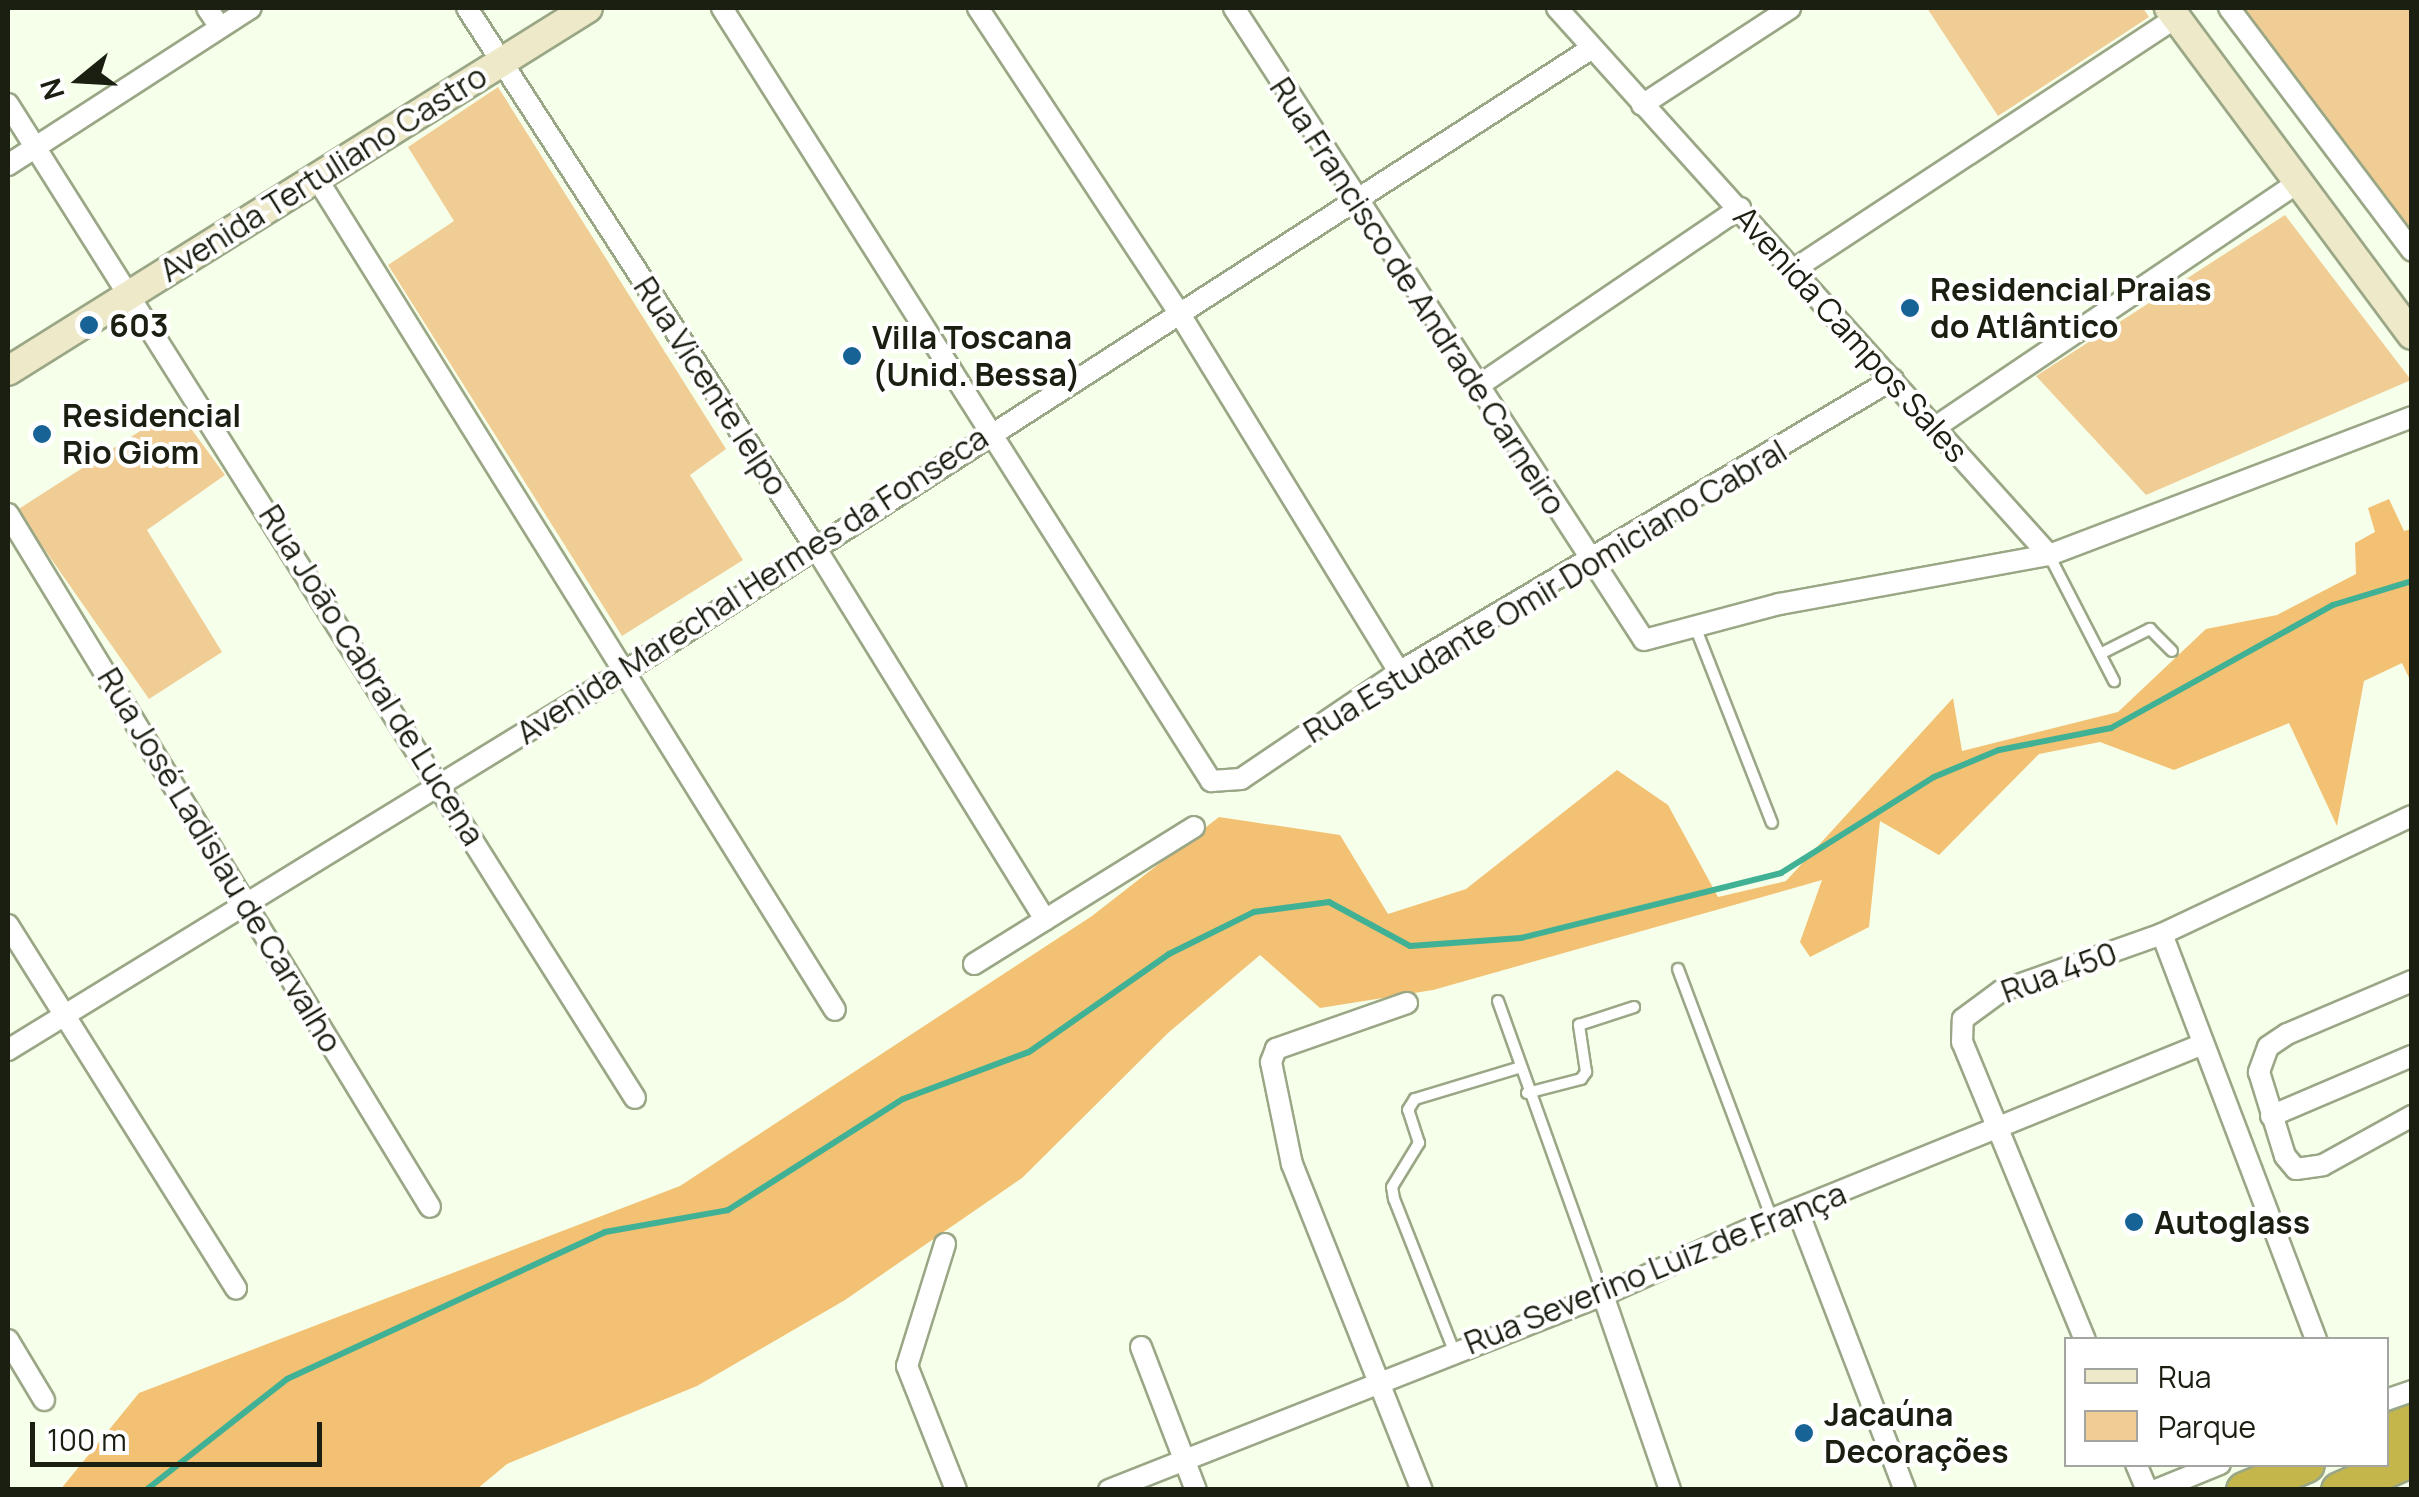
<!DOCTYPE html>
<meta charset="utf-8">
<style>
body{margin:0}
#map{position:relative;width:2419px;height:1497px;overflow:hidden;background:#f6ffe9;font-family:Manrope,sans-serif}
div>[style]{position:absolute}
.green>*{inset:0;background:#f1cd96}
.forest>*{inset:0;background:#f2c173}
.stream>*{height:6px;margin:-3px;padding:0 3px;transform-origin:3px;border-radius:3px;background:#40b194}
.roads{filter:drop-shadow(2px 0 #9aa786) drop-shadow(-2px 0 #9aa786) drop-shadow(0 2px #9aa786) drop-shadow(0 -2px #9aa786)}
.lane>*{height:10px;margin:-5px;padding:0 5px;transform-origin:5px;border-radius:5px;background:#fff}
.street>*{height:20px;margin:-10px;padding:0 10px;transform-origin:10px;border-radius:10px;background:#fff}
.secondary>*{height:28px;margin:-14px;padding:0 14px;transform-origin:14px;border-radius:14px;background:#eee9c9}
.highway>*{height:35px;margin:-17.5px;padding:0 17.5px;transform-origin:17.5px;border-radius:17.5px;background:#c5b64b}
.dots>*{width:28px;height:28px;translate:-50% -50%;box-sizing:border-box;border:5px solid #fff;border-radius:50%}
span{translate:-50% -50%;white-space:nowrap;text-align:center;line-height:1.15;-webkit-text-stroke:8px #fff;paint-order:stroke}
.street-label{font-size:32px;color:#1a1f12}
.poi-label{font-size:32px;color:#1a1f12;font-weight:700}
.left{translate:0 -50%;text-align:left}
.frame{position:absolute;inset:0;border:10px solid #1a1f12;pointer-events:none}
.legend{position:absolute;left:2064px;top:1337px;width:325px;height:130px;box-sizing:border-box;background:#fff;border:2px solid #a3a5a0;margin:0;padding:12px 18px;list-style:none;font-size:30px;color:#1a1f12}
.legend li{display:flex;align-items:center;gap:20px;height:50px}
.legend b{width:50px;border:2px solid #a3a5a0}
.north{position:absolute;left:30px;top:30px;width:100px;height:100px;-webkit-text-stroke:8px #fff;paint-order:stroke;rotate:252deg;font-size:28px;font-weight:700;line-height:40px;text-align:center;color:#1a1f12}
.north::after{content:'';display:block;margin:auto;width:35px;height:45px;background:#1a1f12;clip-path:polygon(50% 0,100% 100%,50% 72%,0 100%)}
.scale{position:absolute;left:30px;top:1422px;width:292px;height:45px;box-sizing:border-box;border:5px solid #1a1f12;border-top:0;padding-left:12px;font-size:30px;line-height:35px;white-space:nowrap;color:#1a1f12;-webkit-text-stroke:8px #fff;paint-order:stroke}
</style>
<div id="map">
<div class="green">
<div style="clip-path:polygon(1927px 8px,2143px 8px,2149px 17px,1998px 116px)"></div>
<div style="clip-path:polygon(2240px 8px,2411px 8px,2411px 234px)"></div>
<div style="clip-path:polygon(498px 87px,726px 449px,690px 475px,743px 560px,622px 636px,388px 265px,454px 221px,408px 147px)"></div>
<div style="clip-path:polygon(2285px 215px,2411px 380px,2146px 495px,2036px 376px)"></div>
<div style="clip-path:polygon(176px 408px,225px 475px,147px 530px,222px 652px,149px 699px,17px 510px)"></div>
</div>
<div class="forest">
<div style="clip-path:polygon(2389px 499px,2404px 531px,2411px 529px,2411px 682px,2402px 663px,2364px 681px,2337px 826px,2289px 723px,2174px 770px,2100px 742px,2039px 754px,1939px 855px,1880px 821px,1869px 927px,1810px 957px,1800px 942px,1822px 880px,1433px 990px,1320px 1008px,1260px 955px,1168px 1033px,1022px 1178px,845px 1300px,697px 1386px,507px 1464px,477px 1489px,60px 1490px,139px 1393px,680px 1186px,1092px 916px,1219px 817px,1340px 835px,1388px 914px,1466px 889px,1617px 770px,1668px 805px,1718px 897px,1786px 881px,1953px 698px,1962px 751px,2118px 712px,2206px 629px,2277px 615px,2356px 574px,2355px 543px,2375px 532px,2368px 508px)"></div>
</div>
<div class="stream">
<div style="left:146px;top:1490px;width:179px;rotate:-38.2deg"></div>
<div style="left:287px;top:1379px;width:350px;rotate:-24.8deg"></div>
<div style="left:605px;top:1232px;width:125px;rotate:-10.1deg"></div>
<div style="left:728px;top:1210px;width:207px;rotate:-32.4deg"></div>
<div style="left:903px;top:1099px;width:134px;rotate:-20.5deg"></div>
<div style="left:1029px;top:1052px;width:171px;rotate:-35deg"></div>
<div style="left:1169px;top:954px;width:95px;rotate:-26.3deg"></div>
<div style="left:1254px;top:912px;width:76px;rotate:-7.6deg"></div>
<div style="left:1329px;top:902px;width:92px;rotate:28.5deg"></div>
<div style="left:1410px;top:946px;width:111px;rotate:-4.1deg"></div>
<div style="left:1521px;top:938px;width:268px;rotate:-14deg"></div>
<div style="left:1781px;top:873px;width:181px;rotate:-32.1deg"></div>
<div style="left:1934px;top:777px;width:70px;rotate:-22.6deg"></div>
<div style="left:1999px;top:750px;width:114px;rotate:-11.1deg"></div>
<div style="left:2111px;top:728px;width:254px;rotate:-29deg"></div>
<div style="left:2333px;top:605px;width:83px;rotate:-16.9deg"></div>
</div>
<div class="roads">
<div class="lane">
<div style="left:2049px;top:555px;width:142px;rotate:62.7deg"></div>
<div style="left:1696px;top:629px;width:208px;rotate:68.6deg"></div>
<div style="left:2102px;top:653px;width:54px;rotate:-26.6deg"></div>
<div style="left:2150px;top:629px;width:31px;rotate:45deg"></div>
<div style="left:1678px;top:969px;width:267px;rotate:69.4deg"></div>
<div style="left:1498px;top:1001px;width:312px;rotate:70.3deg"></div>
<div style="left:1527px;top:1093px;width:56px;rotate:-14.5deg"></div>
<div style="left:1581px;top:1079px;width:9px;rotate:-54deg"></div>
<div style="left:1586px;top:1072px;width:48px;rotate:-98.5deg"></div>
<div style="left:1579px;top:1025px;width:58px;rotate:-18.1deg"></div>
<div style="left:1454px;top:1351px;width:163px;rotate:-111.5deg"></div>
<div style="left:1394px;top:1199px;width:12px;rotate:-99deg"></div>
<div style="left:1392px;top:1187px;width:52px;rotate:-58.5deg"></div>
<div style="left:1419px;top:1143px;width:35px;rotate:-108deg"></div>
<div style="left:1408px;top:1110px;width:13px;rotate:-58deg"></div>
<div style="left:1415px;top:1099px;width:108px;rotate:-16.8deg"></div>
</div>
<div class="street">
<div style="left:207px;top:8px;width:23px;rotate:56deg"></div>
<div style="left:467px;top:8px;width:642px;rotate:57.15deg"></div>
<div style="left:815px;top:547px;width:438px;rotate:58.3deg"></div>
<div style="left:722px;top:8px;width:915px;rotate:57.68deg"></div>
<div style="left:1211px;top:781px;width:30px;rotate:-4deg"></div>
<div style="left:1241px;top:779px;width:191px;rotate:-34.1deg"></div>
<div style="left:1399px;top:672px;width:574px;rotate:-30.67deg"></div>
<div style="left:978px;top:8px;width:369px;rotate:56.6deg"></div>
<div style="left:1181px;top:316px;width:417px;rotate:58.5deg"></div>
<div style="left:1234px;top:8px;width:753px;rotate:57.03deg"></div>
<div style="left:1644px;top:640px;width:140px;rotate:-14.9deg"></div>
<div style="left:1779px;top:604px;width:274px;rotate:-10.3deg"></div>
<div style="left:2049px;top:555px;width:388px;rotate:-20.8deg"></div>
<div style="left:1557px;top:8px;width:736px;rotate:48.03deg"></div>
<div style="left:2229px;top:8px;width:304px;rotate:53deg"></div>
<div style="left:8px;top:104px;width:1175px;rotate:57.76deg"></div>
<div style="left:1642px;top:105px;width:177px;rotate:-33.2deg"></div>
<div style="left:8px;top:165px;width:289px;rotate:-32.9deg"></div>
<div style="left:316px;top:177px;width:981px;rotate:58.08deg"></div>
<div style="left:1796px;top:268px;width:455px;rotate:-33.4deg"></div>
<div style="left:1478px;top:386px;width:317px;rotate:-34.2deg"></div>
<div style="left:1934px;top:428px;width:440px;rotate:-34deg"></div>
<div style="left:8px;top:514px;width:811px;rotate:58.66deg"></div>
<div style="left:8px;top:925px;width:429px;rotate:57.9deg"></div>
<div style="left:2162px;top:934px;width:434px;rotate:69.2deg"></div>
<div style="left:974px;top:964px;width:259px;rotate:-31.9deg"></div>
<div style="left:2412px;top:981px;width:136px;rotate:157deg"></div>
<div style="left:2287px;top:1034px;width:23px;rotate:146deg"></div>
<div style="left:2268px;top:1047px;width:27px;rotate:110deg"></div>
<div style="left:2259px;top:1072px;width:88px;rotate:72.8deg"></div>
<div style="left:2285px;top:1156px;width:17px;rotate:50deg"></div>
<div style="left:2296px;top:1169px;width:27px;rotate:-8deg"></div>
<div style="left:2323px;top:1165px;width:102px;rotate:-28.8deg"></div>
<div style="left:1407px;top:1003px;width:139px;rotate:160.7deg"></div>
<div style="left:1276px;top:1049px;width:14px;rotate:111deg"></div>
<div style="left:1271px;top:1062px;width:104px;rotate:78.4deg"></div>
<div style="left:1292px;top:1164px;width:351px;rotate:68.3deg"></div>
<div style="left:8px;top:1050px;width:726px;rotate:-31.55deg"></div>
<div style="left:627px;top:670px;width:1148px;rotate:-32.8deg"></div>
<div style="left:2271px;top:1116px;width:153px;rotate:-23.1deg"></div>
<div style="left:1797px;top:1209px;width:301px;rotate:69deg"></div>
<div style="left:945px;top:1244px;width:128px;rotate:107.3deg"></div>
<div style="left:907px;top:1366px;width:133px;rotate:68.4deg"></div>
<div style="left:1603px;top:1295px;width:206px;rotate:71deg"></div>
<div style="left:8px;top:1340px;width:70px;rotate:59deg"></div>
<div style="left:2085px;top:1340px;width:322px;rotate:-112.4deg"></div>
<div style="left:1962px;top:1042px;width:23px;rotate:-88deg"></div>
<div style="left:1963px;top:1019px;width:47px;rotate:-36.4deg"></div>
<div style="left:2001px;top:991px;width:171px;rotate:-19.5deg"></div>
<div style="left:2162px;top:934px;width:276px;rotate:-25.3deg"></div>
<div style="left:1141px;top:1347px;width:153px;rotate:69deg"></div>
<div style="left:2386px;top:1400px;width:28px;rotate:-19deg"></div>
<div style="left:2136px;top:1464px;width:28px;rotate:67deg"></div>
<div style="left:1109px;top:1490px;width:531px;rotate:-21.54deg"></div>
<div style="left:1603px;top:1295px;width:185px;rotate:-24.2deg"></div>
<div style="left:1772px;top:1219px;width:462px;rotate:-22.1deg"></div>
<div style="left:2156px;top:1490px;width:69px;rotate:-22.1deg"></div>
</div>
<div class="secondary">
<div style="left:2169px;top:8px;width:407px;rotate:53.4deg"></div>
<div style="left:8px;top:371px;width:684px;rotate:-32.04deg"></div>
</div>
<div class="highway">
<div style="left:2386px;top:1432px;width:28px;rotate:-21deg"></div>
<div style="left:2244px;top:1490px;width:67px;rotate:-22.8deg"></div>
<div style="left:2339px;top:1490px;width:80px;rotate:-23.7deg"></div>
</div>
</div>
<div class="dots">
<div style="left:1910px;top:308px;background:#176396"></div>
<div style="left:89px;top:325px;background:#176396"></div>
<div style="left:852px;top:356px;background:#176396"></div>
<div style="left:42px;top:434px;background:#176396"></div>
<div style="left:2134px;top:1222px;background:#176396"></div>
<div style="left:1804px;top:1433px;background:#176396"></div>
</div>
<div class="street-label">
<span style="left:323px;top:173px;rotate:-32deg">Avenida Tertuliano Castro</span>
<span style="left:1418px;top:296px;rotate:57deg">Rua Francisco de Andrade Carneiro</span>
<span style="left:1851px;top:334px;rotate:48deg">Avenida Campos Sales</span>
<span style="left:711px;top:386px;rotate:57deg">Rua Vicente Ielpo</span>
<span style="left:752px;top:585px;rotate:-33deg">Avenida Marechal Hermes da Fonseca</span>
<span style="left:1545px;top:591px;rotate:-31deg">Rua Estudante Omir Domiciano Cabral</span>
<span style="left:372px;top:675px;rotate:58deg">Rua João Cabral de Lucena</span>
<span style="left:220px;top:860px;rotate:59deg">Rua José Ladislau de Carvalho</span>
<span style="left:2059px;top:972px;rotate:-20deg">Rua 450</span>
<span style="left:1655px;top:1268px;rotate:-22deg">Rua Severino Luiz de França</span>
</div>
<div class="poi-label">
<span class="left" style="left:1930px;top:308px">Residencial Praias<br>do Atlântico</span>
<span class="left" style="left:109px;top:325px">603</span>
<span class="left" style="left:872px;top:356px">Villa Toscana<br>(Unid. Bessa)</span>
<span class="left" style="left:62px;top:434px">Residencial<br>Rio Giom</span>
<span class="left" style="left:2154px;top:1222px">Autoglass</span>
<span class="left" style="left:1824px;top:1433px">Jacaúna<br>Decorações</span>
</div>
<div class="frame"></div>
<ul class="legend">
<li><b style="height:12px;background:#eee9c9"></b>Rua</li>
<li><b style="height:28px;background:#f1cd96"></b>Parque</li>
</ul>
<div class="north">N</div>
<div class="scale">100 m</div>
</div>
